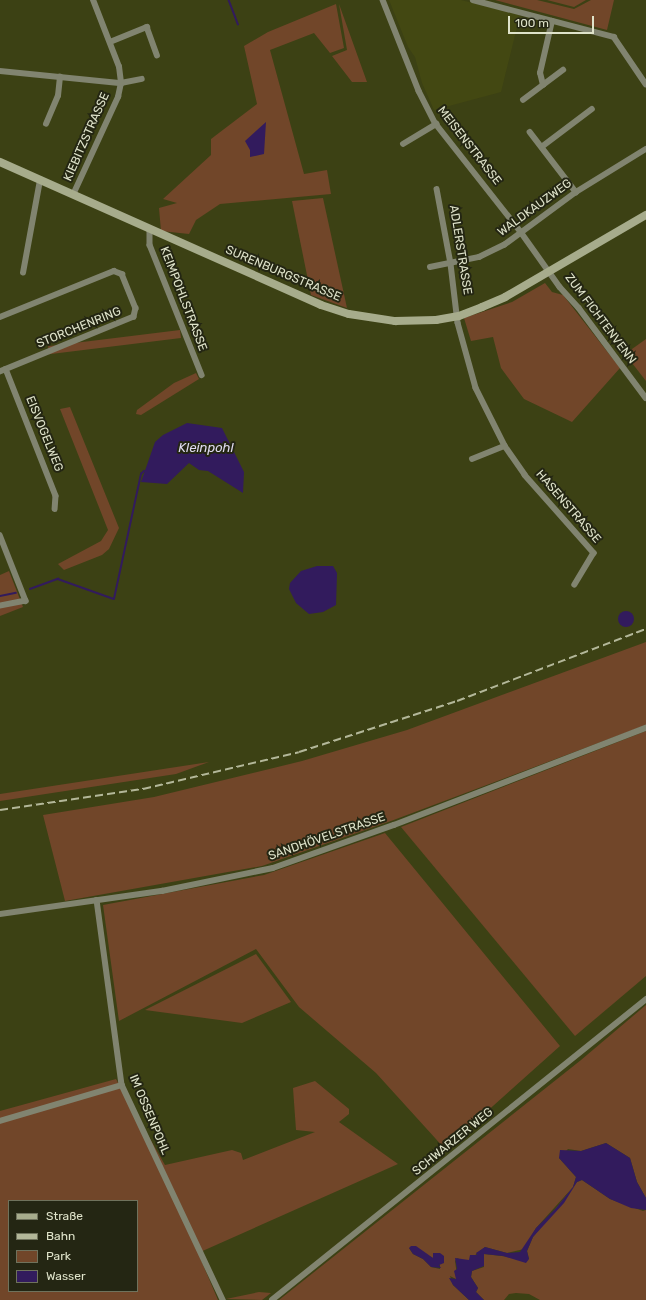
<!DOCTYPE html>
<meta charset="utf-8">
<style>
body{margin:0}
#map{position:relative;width:646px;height:1300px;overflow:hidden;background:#3c4114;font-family:Rubik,sans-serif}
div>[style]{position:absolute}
.built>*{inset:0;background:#434812}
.green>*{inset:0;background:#714629;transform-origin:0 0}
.water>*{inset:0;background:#321b5d}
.round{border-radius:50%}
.stream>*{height:1.5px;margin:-0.75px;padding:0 0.75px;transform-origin:0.75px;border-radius:0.75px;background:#321b5d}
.street>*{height:5.5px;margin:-2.75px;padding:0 2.75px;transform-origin:2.75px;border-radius:2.75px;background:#818470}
.secondary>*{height:8px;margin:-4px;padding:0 4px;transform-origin:4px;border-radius:4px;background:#a7ac8c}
.rail>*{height:1.5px;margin-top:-0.75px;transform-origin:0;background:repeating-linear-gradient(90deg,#b3b799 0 8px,transparent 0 12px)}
span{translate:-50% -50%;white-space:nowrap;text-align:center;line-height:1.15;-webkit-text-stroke:4px #242613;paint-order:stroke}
.street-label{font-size:12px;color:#dfe3ca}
.water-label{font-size:13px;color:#e0dcf1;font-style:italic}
.legend{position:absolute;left:8px;top:1200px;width:130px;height:92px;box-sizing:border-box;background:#242613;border:1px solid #6f725c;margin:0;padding:5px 7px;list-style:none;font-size:12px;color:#dfe3ca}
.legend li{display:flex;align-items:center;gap:8px;height:20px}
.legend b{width:20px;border:1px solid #6f725c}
.scale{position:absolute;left:508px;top:16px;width:86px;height:18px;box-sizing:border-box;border:2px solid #dfe3ca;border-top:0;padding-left:5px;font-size:12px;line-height:14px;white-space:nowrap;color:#dfe3ca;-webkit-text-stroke:3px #242613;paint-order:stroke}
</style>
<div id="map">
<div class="built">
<div style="clip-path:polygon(389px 0,461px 0,520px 15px,501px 92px,434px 110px,422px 83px,415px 57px,408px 47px)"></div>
</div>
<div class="green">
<div style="clip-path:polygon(495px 0,537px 0,574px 9px,591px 0,614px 0,607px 30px)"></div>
<div style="clip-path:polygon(547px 0,586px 0,574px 7px)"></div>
<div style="clip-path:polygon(336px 4px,344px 48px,330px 53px,314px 33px,270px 50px,304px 174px,327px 170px,331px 194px,220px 204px,196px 220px,189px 234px,161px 231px,159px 208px,177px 203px,163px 199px,211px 155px,211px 139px,257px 104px,244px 46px,268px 32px)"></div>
<div style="clip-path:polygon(339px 4px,367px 82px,352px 82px,332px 56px,347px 50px)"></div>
<div style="clip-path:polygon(323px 198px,347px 308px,311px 295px,292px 201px)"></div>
<div style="clip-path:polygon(545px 283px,552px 292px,563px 295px,620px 368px,572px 422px,524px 399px,501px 368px,493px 337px,471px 341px,464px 318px,512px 302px)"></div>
<div style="left:180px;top:330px;width:8px;height:133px;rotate:83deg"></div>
<div style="clip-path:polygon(646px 339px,646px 381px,625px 354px)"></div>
<div style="clip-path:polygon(196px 373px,199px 379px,141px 415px,136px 414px,137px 410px,174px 383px)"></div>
<div style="clip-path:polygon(70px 407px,119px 528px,109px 549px,102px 555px,64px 570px,58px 564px,101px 541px,108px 530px,60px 409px)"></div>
<div style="clip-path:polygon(9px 571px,23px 607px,0 616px,0 575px)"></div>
<div style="clip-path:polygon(646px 642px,646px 725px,391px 821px,262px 866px,65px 901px,43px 815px,154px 797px,302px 761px,407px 730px)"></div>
<div style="clip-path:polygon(646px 731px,646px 976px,575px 1036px,401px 827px)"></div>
<div style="clip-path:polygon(209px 762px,176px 774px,0 801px,0 794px)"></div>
<div style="clip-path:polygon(385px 833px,560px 1046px,445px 1149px,376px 1073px,299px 1007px,256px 949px,119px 1021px,103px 905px,264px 875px)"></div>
<div style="clip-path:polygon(256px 954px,291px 1002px,242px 1023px,145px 1010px)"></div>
<div style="clip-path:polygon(evenodd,646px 1005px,646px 1198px,637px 1182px,630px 1158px,606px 1143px,581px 1151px,568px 1149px,559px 1158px,576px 1177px,573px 1187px,536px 1228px,524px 1249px,507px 1253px,485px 1247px,469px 1260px,464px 1261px,457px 1258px,455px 1261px,457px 1275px,456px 1279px,450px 1276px,453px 1285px,469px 1300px,279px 1300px,581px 1060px,646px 1005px,409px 1248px,433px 1258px,444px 1256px,443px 1263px,440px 1263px,440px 1269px,431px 1267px,423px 1259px,413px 1254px,409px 1248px)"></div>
<div style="clip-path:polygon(evenodd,116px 1079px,165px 1165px,232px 1150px,241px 1153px,243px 1160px,315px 1132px,296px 1130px,293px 1088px,315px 1081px,349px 1109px,349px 1114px,339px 1122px,398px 1164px,198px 1253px,218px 1300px,0 1300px,0 1111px,116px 1079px,9px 1201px,137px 1201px,137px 1291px,9px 1291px,9px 1201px)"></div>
<div style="clip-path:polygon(582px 1180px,610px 1199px,643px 1211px,646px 1210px,646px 1300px,540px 1300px,529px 1294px,516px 1293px,509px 1294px,504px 1300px,484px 1300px,476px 1292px,478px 1288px,471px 1277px,472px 1271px,484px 1267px,484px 1254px,529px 1259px,527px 1251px,533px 1237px,577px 1182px)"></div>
<div style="clip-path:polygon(259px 1292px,271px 1293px,262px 1300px,226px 1299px)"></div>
</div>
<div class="water">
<div style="clip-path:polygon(266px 122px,264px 154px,250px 157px,250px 150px,245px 141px)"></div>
<div style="clip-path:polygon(187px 423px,222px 428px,244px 472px,243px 493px,208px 471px,199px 470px,189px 463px,167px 484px,141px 482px,155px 442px,163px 435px)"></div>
<div style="clip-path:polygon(317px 566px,333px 566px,337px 573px,336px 605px,323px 612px,309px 614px,296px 603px,289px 589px,290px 583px,301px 571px)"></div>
<div class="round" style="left:618px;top:611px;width:16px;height:16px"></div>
<div style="clip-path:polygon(606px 1143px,630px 1158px,637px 1182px,646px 1198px,646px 1210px,631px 1208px,610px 1199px,582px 1180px,577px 1182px,564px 1203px,533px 1237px,527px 1251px,529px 1259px,526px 1263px,503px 1256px,484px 1254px,484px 1266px,472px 1271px,471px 1277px,478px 1288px,476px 1292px,484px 1300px,469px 1300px,453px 1285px,449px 1278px,456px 1279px,454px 1271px,457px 1269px,455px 1258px,469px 1260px,470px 1255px,477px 1255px,476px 1253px,485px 1247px,507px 1253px,520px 1252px,536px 1228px,556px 1208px,573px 1187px,576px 1177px,559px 1158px,560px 1150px,581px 1151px)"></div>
<div style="clip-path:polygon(411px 1246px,416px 1246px,433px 1258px,433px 1253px,440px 1253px,444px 1256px,444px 1263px,439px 1265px,441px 1268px,431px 1267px,423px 1259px,413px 1254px,409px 1248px)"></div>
</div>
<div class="stream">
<div style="left:229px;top:0;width:26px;rotate:69deg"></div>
<div style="left:30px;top:589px;width:30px;rotate:-20deg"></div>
<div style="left:58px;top:579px;width:59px;rotate:19.7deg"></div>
<div style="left:114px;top:599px;width:128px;rotate:-77.8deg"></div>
<div style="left:141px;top:474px;width:4px;rotate:-45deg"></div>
<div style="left:0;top:596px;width:16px;rotate:-11deg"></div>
</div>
<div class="street">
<div style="left:383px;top:0;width:98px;rotate:68.4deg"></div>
<div style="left:419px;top:91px;width:37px;rotate:63deg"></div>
<div style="left:436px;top:124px;width:137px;rotate:51.8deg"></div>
<div style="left:521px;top:232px;width:67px;rotate:54.7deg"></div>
<div style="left:560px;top:287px;width:28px;rotate:48deg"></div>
<div style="left:579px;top:308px;width:112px;rotate:53.3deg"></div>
<div style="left:473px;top:0;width:146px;rotate:14.7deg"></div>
<div style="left:614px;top:37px;width:57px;rotate:55.8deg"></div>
<div style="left:110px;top:42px;width:40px;rotate:-22deg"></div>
<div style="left:147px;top:27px;width:30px;rotate:70deg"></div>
<div style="left:0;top:71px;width:122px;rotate:5.7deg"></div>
<div style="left:121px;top:83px;width:21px;rotate:-11deg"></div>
<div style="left:543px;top:85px;width:25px;rotate:-37deg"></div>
<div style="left:523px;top:100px;width:25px;rotate:-37deg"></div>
<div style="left:543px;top:85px;width:12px;rotate:-104deg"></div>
<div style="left:540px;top:73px;width:53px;rotate:-77deg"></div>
<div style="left:46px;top:124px;width:30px;rotate:-67deg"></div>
<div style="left:58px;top:96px;width:19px;rotate:-84deg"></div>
<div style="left:530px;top:132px;width:76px;rotate:52.5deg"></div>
<div style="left:403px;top:144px;width:39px;rotate:-31deg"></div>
<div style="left:543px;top:146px;width:61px;rotate:-37.1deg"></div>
<div style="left:437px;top:189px;width:76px;rotate:79.4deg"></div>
<div style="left:451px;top:264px;width:59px;rotate:83.2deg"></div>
<div style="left:458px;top:323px;width:67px;rotate:74.5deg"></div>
<div style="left:476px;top:388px;width:65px;rotate:63.4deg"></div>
<div style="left:505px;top:446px;width:35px;rotate:55deg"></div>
<div style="left:525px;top:475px;width:104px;rotate:48.5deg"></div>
<div style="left:594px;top:553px;width:37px;rotate:121deg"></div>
<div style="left:73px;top:195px;width:108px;rotate:-65.3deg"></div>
<div style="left:118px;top:97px;width:14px;rotate:-78deg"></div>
<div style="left:121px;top:83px;width:16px;rotate:-97deg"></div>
<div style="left:119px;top:67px;width:72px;rotate:-111.2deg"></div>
<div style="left:150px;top:230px;width:15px;rotate:90deg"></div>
<div style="left:150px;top:245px;width:140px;rotate:68.2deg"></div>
<div style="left:430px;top:267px;width:50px;rotate:-11.5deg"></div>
<div style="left:479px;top:257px;width:28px;rotate:-26deg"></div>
<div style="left:504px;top:245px;width:89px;rotate:-36.4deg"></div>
<div style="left:576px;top:192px;width:82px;rotate:-31.6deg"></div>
<div style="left:23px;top:273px;width:95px;rotate:-79.6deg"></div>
<div style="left:0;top:317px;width:123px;rotate:-22deg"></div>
<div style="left:114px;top:271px;width:9px;rotate:21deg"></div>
<div style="left:122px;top:274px;width:37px;rotate:68deg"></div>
<div style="left:136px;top:308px;width:9px;rotate:103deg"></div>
<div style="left:134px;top:317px;width:145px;rotate:157.7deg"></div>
<div style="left:6px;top:369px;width:136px;rotate:68.5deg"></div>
<div style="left:56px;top:496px;width:13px;rotate:94deg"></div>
<div style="left:472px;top:459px;width:35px;rotate:-22deg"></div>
<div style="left:0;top:535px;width:71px;rotate:68.5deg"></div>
<div style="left:26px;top:601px;width:26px;rotate:169deg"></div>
<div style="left:97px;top:900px;width:187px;rotate:82.3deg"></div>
<div style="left:122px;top:1085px;width:238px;rotate:64.8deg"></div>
<div style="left:0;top:914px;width:164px;rotate:-8.1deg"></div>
<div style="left:162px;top:891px;width:113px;rotate:-11.7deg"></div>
<div style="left:273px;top:868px;width:128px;rotate:-19.6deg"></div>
<div style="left:394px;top:825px;width:270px;rotate:-21.1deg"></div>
<div style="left:0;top:1121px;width:127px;rotate:-16.4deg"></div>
<div style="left:272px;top:1300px;width:480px;rotate:-38.8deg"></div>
</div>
<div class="secondary">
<div style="left:0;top:162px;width:351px;rotate:24deg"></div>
<div style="left:321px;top:305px;width:29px;rotate:18deg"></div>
<div style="left:349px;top:314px;width:47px;rotate:8.7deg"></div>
<div style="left:395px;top:321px;width:41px;rotate:-1.4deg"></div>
<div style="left:436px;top:320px;width:23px;rotate:-10deg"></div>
<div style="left:459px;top:316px;width:25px;rotate:-21deg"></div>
<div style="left:482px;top:307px;width:25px;rotate:-23deg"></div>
<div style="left:505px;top:297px;width:163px;rotate:-30.2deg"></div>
</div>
<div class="rail">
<div style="left:0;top:810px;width:145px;rotate:-8.4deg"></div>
<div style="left:143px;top:789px;width:160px;rotate:-13.3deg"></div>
<div style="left:299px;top:752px;width:166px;rotate:-17.9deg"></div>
<div style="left:457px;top:701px;width:202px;rotate:-20.9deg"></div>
</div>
<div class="street-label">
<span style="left:87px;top:137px;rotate:-66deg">KIEBITZSTRASSE</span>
<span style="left:469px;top:146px;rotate:52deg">MEISENSTRASSE</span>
<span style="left:535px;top:208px;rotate:-36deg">WALDKAUZWEG</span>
<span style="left:460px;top:250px;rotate:81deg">ADLERSTRASSE</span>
<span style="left:283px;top:274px;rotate:23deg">SURENBURGSTRASSE</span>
<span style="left:183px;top:299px;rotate:69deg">KEIMPOHLSTRASSE</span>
<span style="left:600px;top:319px;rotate:53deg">ZUM FICHTENVENN</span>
<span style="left:79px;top:328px;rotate:-22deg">STORCHENRING</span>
<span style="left:44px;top:434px;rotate:68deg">EISVOGELWEG</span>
<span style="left:568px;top:507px;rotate:49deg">HASENSTRASSE</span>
<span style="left:327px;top:837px;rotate:-19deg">SANDHÖVELSTRASSE</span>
<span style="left:149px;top:1115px;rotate:67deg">IM OSSENPOHL</span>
<span style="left:453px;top:1142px;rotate:-39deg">SCHWARZER WEG</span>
</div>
<div class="water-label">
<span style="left:206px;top:448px">Kleinpohl</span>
</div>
<ul class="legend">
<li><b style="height:5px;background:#a7ac8c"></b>Straße</li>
<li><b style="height:5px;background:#b3b799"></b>Bahn</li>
<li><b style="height:11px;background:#714629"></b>Park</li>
<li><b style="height:11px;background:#321b5d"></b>Wasser</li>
</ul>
<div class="scale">100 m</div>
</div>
